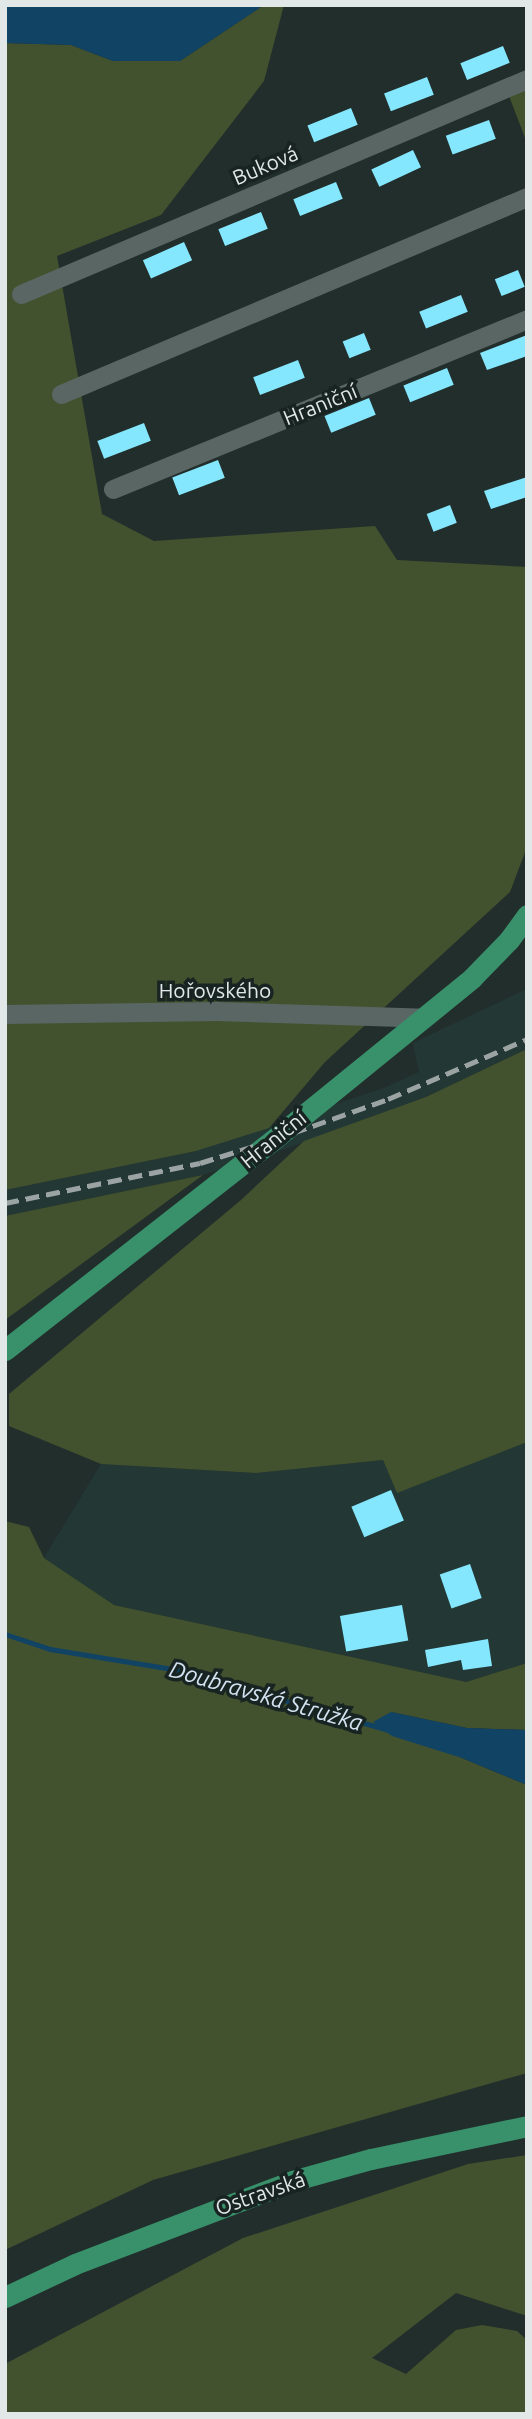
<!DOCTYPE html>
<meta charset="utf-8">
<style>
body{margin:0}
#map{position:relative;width:532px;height:2419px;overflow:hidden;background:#222e2c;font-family:Ubuntu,sans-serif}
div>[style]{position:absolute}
.built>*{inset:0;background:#233835}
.green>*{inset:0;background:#42522e}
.water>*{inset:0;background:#114365}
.stream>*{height:5px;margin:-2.5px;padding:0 2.5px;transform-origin:2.5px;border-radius:2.5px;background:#114365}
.building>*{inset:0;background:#85e7fe;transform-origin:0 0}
.minor>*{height:19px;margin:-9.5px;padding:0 9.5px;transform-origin:9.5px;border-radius:9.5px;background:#596664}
.major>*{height:21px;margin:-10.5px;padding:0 10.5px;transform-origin:10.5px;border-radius:10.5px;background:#39916b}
.rail>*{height:5px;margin-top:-2.5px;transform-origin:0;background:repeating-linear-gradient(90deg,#9ba4a2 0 14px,transparent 0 21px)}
span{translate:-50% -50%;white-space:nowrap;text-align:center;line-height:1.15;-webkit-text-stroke:7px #182422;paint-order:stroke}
.street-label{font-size:21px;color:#e1e8e7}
.water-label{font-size:23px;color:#d3e3f1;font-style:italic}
.frame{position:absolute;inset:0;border:7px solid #e1e8e7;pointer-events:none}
</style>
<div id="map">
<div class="built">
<div style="clip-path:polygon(527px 989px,527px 1049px,426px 1097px,277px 1152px,203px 1175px,5px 1216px,5px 1190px,196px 1151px,384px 1088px,419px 1072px,413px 1043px)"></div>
<div style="clip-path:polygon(527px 1442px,527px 1663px,466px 1682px,114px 1605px,44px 1558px,101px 1464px,256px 1473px,383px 1460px,397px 1492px)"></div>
</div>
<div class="green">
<div style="clip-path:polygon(264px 5px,284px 5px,264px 81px,161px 215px,57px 256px,102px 514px,154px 541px,375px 526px,397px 560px,527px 567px,527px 847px,510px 892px,325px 1062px,269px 1128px,196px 1151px,5px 1190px,5px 43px,71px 45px,113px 61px,180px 61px)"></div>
<div style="clip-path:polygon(527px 89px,527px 143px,509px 96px)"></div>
<div style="clip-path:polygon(527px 1049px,527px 1442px,397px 1493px,383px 1460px,256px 1473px,101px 1464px,9px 1426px,9px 1394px,241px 1200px,304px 1141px,426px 1097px)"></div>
<div style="clip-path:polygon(203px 1175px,5px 1320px,5px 1216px)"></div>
<div style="clip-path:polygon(5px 1521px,29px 1527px,44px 1558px,114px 1605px,466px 1682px,527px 1663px,527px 1730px,467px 1728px,391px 1712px,462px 1758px,527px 1785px,527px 2073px,153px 2180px,5px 2250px)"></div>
<div style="clip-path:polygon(527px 2155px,527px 2316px,456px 2293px,372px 2358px,406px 2374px,456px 2330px,482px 2325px,517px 2331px,527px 2340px,527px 2414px,5px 2414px,5px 2364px,243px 2238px,468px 2164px)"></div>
</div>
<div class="water">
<div style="clip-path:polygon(5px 5px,264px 5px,180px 61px,113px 61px,71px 45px,5px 43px)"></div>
<div style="clip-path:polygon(391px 1712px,467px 1728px,527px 1730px,527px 1785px,462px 1758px,392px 1736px,373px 1722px)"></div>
</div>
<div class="stream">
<div style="left:5px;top:1634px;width:47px;rotate:18.4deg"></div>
<div style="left:50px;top:1649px;width:130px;rotate:9.3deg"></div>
<div style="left:178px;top:1670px;width:218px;rotate:15.9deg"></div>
</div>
<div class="building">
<div style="left:503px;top:46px;width:18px;height:46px;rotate:68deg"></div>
<div style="left:427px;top:77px;width:19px;height:46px;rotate:69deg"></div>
<div style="left:351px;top:108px;width:18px;height:47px;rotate:68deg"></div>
<div style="left:489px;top:120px;width:20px;height:46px;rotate:70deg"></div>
<div style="left:413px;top:150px;width:19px;height:46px;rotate:65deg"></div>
<div style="left:336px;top:182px;width:18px;height:46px;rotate:68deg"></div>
<div style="left:261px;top:212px;width:18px;height:46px;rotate:68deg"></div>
<div style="left:184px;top:242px;width:20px;height:45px;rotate:66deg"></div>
<div style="left:518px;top:270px;width:18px;height:25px;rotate:68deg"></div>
<div style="left:461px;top:295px;width:18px;height:45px;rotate:68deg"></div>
<div style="left:364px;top:333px;width:18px;height:23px;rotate:68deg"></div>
<div style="clip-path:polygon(527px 335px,527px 356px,487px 370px,480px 353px)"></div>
<div style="left:298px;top:360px;width:19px;height:48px;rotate:69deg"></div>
<div style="left:447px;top:368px;width:18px;height:47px;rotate:68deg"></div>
<div style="left:369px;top:398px;width:18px;height:48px;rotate:68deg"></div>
<div style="left:144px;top:423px;width:19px;height:50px;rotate:69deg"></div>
<div style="left:218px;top:460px;width:19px;height:49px;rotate:69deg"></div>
<div style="clip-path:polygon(527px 477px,527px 497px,491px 509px,484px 491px)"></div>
<div style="left:450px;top:505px;width:19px;height:25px;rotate:69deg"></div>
<div style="left:391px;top:1490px;width:33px;height:43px;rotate:67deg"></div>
<div style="left:470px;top:1564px;width:36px;height:32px;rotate:71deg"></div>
<div style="left:402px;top:1605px;width:36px;height:63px;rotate:80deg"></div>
<div style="clip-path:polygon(488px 1639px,492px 1666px,463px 1670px,461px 1660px,428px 1667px,425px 1650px)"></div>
</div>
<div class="minor">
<div style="left:21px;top:294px;width:550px;rotate:-23.02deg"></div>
<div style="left:61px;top:394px;width:506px;rotate:-22.92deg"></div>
<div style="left:113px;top:489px;width:448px;rotate:-22.3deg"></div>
<div style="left:5px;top:1014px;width:212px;rotate:-0.8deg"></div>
<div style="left:217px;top:1011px;width:207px;rotate:1.9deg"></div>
</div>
<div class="major">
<div style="left:5px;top:1350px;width:340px;rotate:-38.1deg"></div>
<div style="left:273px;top:1140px;width:257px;rotate:-39.1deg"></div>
<div style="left:472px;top:978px;width:53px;rotate:-45.8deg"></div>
<div style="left:509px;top:940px;width:31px;rotate:-54deg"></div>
<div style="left:5px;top:2297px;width:77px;rotate:-25.2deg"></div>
<div style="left:75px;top:2264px;width:232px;rotate:-20.9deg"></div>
<div style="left:292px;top:2181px;width:82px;rotate:-15.6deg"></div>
<div style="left:371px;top:2159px;width:159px;rotate:-11.9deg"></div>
</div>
<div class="rail">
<div style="left:5px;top:1203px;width:199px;rotate:-11.6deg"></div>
<div style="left:200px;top:1163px;width:77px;rotate:-17.5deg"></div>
<div style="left:273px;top:1140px;width:122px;rotate:-19.6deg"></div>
<div style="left:388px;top:1099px;width:151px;rotate:-23.3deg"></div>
</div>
<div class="street-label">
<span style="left:265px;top:165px;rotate:-23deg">Buková</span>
<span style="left:320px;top:404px;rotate:-22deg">Hraniční</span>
<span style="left:215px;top:990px">Hořovského</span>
<span style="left:273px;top:1139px;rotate:-39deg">Hraniční</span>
<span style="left:260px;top:2193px;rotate:-19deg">Ostravská</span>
</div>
<div class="water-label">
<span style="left:266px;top:1696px;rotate:16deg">Doubravská Stružka</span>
</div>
<div class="frame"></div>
</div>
